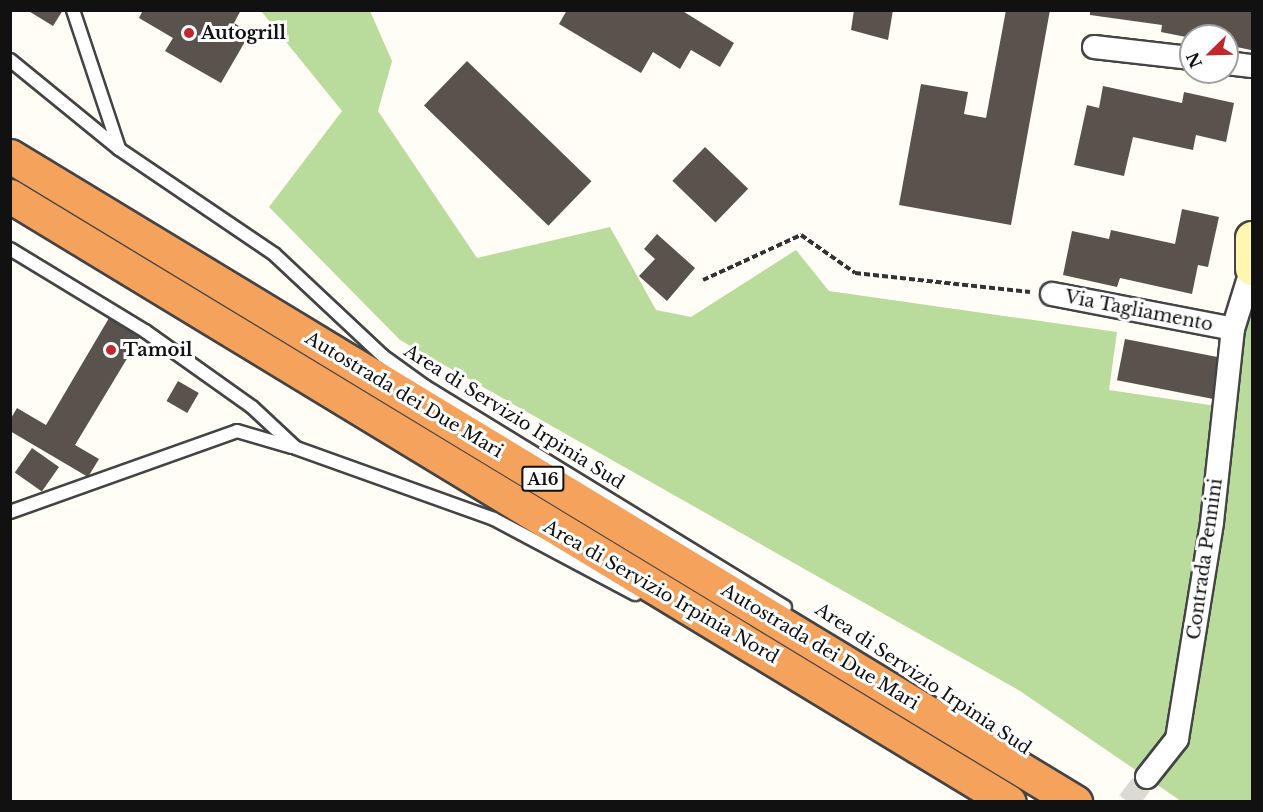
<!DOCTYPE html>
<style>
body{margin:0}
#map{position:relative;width:1263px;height:812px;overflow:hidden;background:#fffdf5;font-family:"Libre Baskerville",serif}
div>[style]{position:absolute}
.forest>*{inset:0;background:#b9dc9c}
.building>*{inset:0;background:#5a524d;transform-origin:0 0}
.minor-tunnel>*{height:22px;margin-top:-11px;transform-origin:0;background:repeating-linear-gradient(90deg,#dbdad3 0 22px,transparent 0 33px)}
.path>*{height:4px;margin-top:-2px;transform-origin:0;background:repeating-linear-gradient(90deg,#333 0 6px,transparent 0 9px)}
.roads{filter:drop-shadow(2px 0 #444) drop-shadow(-2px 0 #444) drop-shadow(0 2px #444) drop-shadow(0 -2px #444)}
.service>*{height:12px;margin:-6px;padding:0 6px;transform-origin:6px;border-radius:6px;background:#fff}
.minor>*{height:22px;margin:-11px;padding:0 11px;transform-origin:11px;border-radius:11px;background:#fff}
.secondary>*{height:32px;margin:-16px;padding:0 16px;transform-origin:16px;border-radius:16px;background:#fff6b0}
.motorway>*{height:33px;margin:-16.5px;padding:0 16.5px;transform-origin:16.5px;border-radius:16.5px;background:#f5a25d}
.dots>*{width:16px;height:16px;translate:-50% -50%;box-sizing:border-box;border:3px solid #fff;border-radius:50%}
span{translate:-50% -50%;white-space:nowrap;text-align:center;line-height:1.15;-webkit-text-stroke:6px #fff;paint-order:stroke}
.shield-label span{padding:2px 4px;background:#fff;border:2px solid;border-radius:4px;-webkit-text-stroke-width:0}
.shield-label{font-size:16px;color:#111;font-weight:700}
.poi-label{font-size:18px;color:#111;font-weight:700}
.left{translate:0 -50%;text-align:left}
.street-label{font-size:18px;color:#111}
.frame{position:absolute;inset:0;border:12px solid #111;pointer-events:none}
.north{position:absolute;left:1179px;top:24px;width:60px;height:60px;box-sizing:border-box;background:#fff;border:2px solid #a0a0a0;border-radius:50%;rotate:247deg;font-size:16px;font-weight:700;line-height:24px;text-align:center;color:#111}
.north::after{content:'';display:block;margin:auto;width:21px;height:27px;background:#c4262e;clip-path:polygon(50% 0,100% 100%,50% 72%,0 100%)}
</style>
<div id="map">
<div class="forest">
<div style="clip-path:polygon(261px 11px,370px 11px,392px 61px,378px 111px,477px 258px,610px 227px,656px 310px,691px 317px,796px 250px,829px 291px,1117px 332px,1109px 390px,1230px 408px,1251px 294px,1252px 801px,1181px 801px,1020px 691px,400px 340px,269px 207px,342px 111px)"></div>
</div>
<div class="building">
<div style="clip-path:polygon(27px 10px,63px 10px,53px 26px)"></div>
<div style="clip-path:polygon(143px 10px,241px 10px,234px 23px,250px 33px,221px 83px,165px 51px,173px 38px,139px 18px)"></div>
<div style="clip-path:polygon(567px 10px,681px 10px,734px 43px,720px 67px,691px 50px,680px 69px,653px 52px,641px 73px,559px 24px)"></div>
<div style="clip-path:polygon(854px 10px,893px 10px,888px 40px,851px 30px)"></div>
<div style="clip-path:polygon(1006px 10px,1050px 10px,1011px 225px,899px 205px,921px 84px,968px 92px,964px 114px,986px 118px)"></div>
<div style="clip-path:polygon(1090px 10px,1252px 10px,1251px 50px,1227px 45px,1227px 36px,1191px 38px,1161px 32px,1162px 25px,1090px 15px)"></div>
<div style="left:467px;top:61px;width:173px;height:62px;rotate:44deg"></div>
<div style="clip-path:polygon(1103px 86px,1182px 103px,1184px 92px,1234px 103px,1226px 142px,1196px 135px,1193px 150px,1133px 137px,1124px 176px,1074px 165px,1087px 105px,1099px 108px)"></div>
<div style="left:705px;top:147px;width:60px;height:47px;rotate:44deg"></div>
<div style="clip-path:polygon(1182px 209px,1219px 217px,1208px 267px,1198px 265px,1192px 294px,1120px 278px,1117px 287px,1063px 275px,1072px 231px,1109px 239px,1111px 230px,1175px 244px)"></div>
<div style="clip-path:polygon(657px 234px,695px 268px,667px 301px,639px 276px,655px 259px,644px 249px)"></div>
<div style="clip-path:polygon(109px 318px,140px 337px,75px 445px,99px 459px,88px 477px,10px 431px,10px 420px,17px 408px,46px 425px)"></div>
<div style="left:1125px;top:339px;width:98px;height:42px;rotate:11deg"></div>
<div style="left:178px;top:381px;width:24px;height:23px;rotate:30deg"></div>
<div style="left:32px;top:448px;width:33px;height:30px;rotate:35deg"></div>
</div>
<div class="minor-tunnel">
<div style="left:1128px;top:802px;width:31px;rotate:-53deg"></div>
</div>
<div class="path">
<div style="left:703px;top:280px;width:108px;rotate:-24.7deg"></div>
<div style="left:801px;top:235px;width:66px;rotate:35.1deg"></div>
<div style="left:855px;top:273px;width:176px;rotate:6.2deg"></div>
</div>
<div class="roads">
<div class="service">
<div style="left:73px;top:10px;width:145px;rotate:71.6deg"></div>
<div style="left:10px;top:60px;width:141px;rotate:39.2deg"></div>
<div style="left:119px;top:149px;width:187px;rotate:34.1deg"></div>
<div style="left:274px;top:254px;width:149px;rotate:43.1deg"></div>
<div style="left:383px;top:356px;width:53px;rotate:35.8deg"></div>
<div style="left:426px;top:387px;width:421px;rotate:31.5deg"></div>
<div style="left:10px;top:249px;width:158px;rotate:31.3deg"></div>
<div style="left:145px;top:331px;width:131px;rotate:35.4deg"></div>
<div style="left:252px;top:407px;width:60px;rotate:43deg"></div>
<div style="left:296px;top:448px;width:210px;rotate:19.7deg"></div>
<div style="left:494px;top:519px;width:160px;rotate:28deg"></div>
<div style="left:10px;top:512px;width:241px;rotate:-19.6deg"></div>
<div style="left:237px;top:431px;width:57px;rotate:16.2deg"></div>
</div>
<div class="minor">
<div style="left:1094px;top:47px;width:98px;rotate:6.5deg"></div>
<div style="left:1227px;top:63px;width:25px;rotate:7deg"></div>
<div style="left:1052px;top:294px;width:184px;rotate:10.9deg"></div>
<div style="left:1147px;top:777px;width:48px;rotate:-51.7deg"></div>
<div style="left:1177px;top:739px;width:220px;rotate:-80.8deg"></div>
<div style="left:1212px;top:522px;width:194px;rotate:-83.8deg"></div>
<div style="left:1233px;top:329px;width:64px;rotate:-72.7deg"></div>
</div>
<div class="secondary">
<div style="left:1252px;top:238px;width:31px;rotate:90deg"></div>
</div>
<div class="motorway">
<div style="left:10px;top:156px;width:1246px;rotate:31.24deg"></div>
<div style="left:10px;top:196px;width:1168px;rotate:31.24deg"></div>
</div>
</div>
<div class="dots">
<div style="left:189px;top:33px;background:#c4262e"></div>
<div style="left:111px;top:350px;background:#c4262e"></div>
</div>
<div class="shield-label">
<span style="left:543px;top:479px">A16</span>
</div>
<div class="poi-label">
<span class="left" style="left:201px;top:33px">Autogrill</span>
<span class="left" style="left:123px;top:350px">Tamoil</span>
</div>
<div class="street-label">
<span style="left:1139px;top:311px;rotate:11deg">Via Tagliamento</span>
<span style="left:404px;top:395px;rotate:31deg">Autostrada dei Due Mari</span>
<span style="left:514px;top:417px;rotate:32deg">Area di Servizio Irpinia Sud</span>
<span style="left:1205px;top:559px;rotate:-82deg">Contrada Pennini</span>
<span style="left:661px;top:592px;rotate:30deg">Area di Servizio Irpinia Nord</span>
<span style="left:820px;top:647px;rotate:31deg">Autostrada dei Due Mari</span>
<span style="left:923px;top:679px;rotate:34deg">Area di Servizio Irpinia Sud</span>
</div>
<div class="frame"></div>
<div class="north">N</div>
</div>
